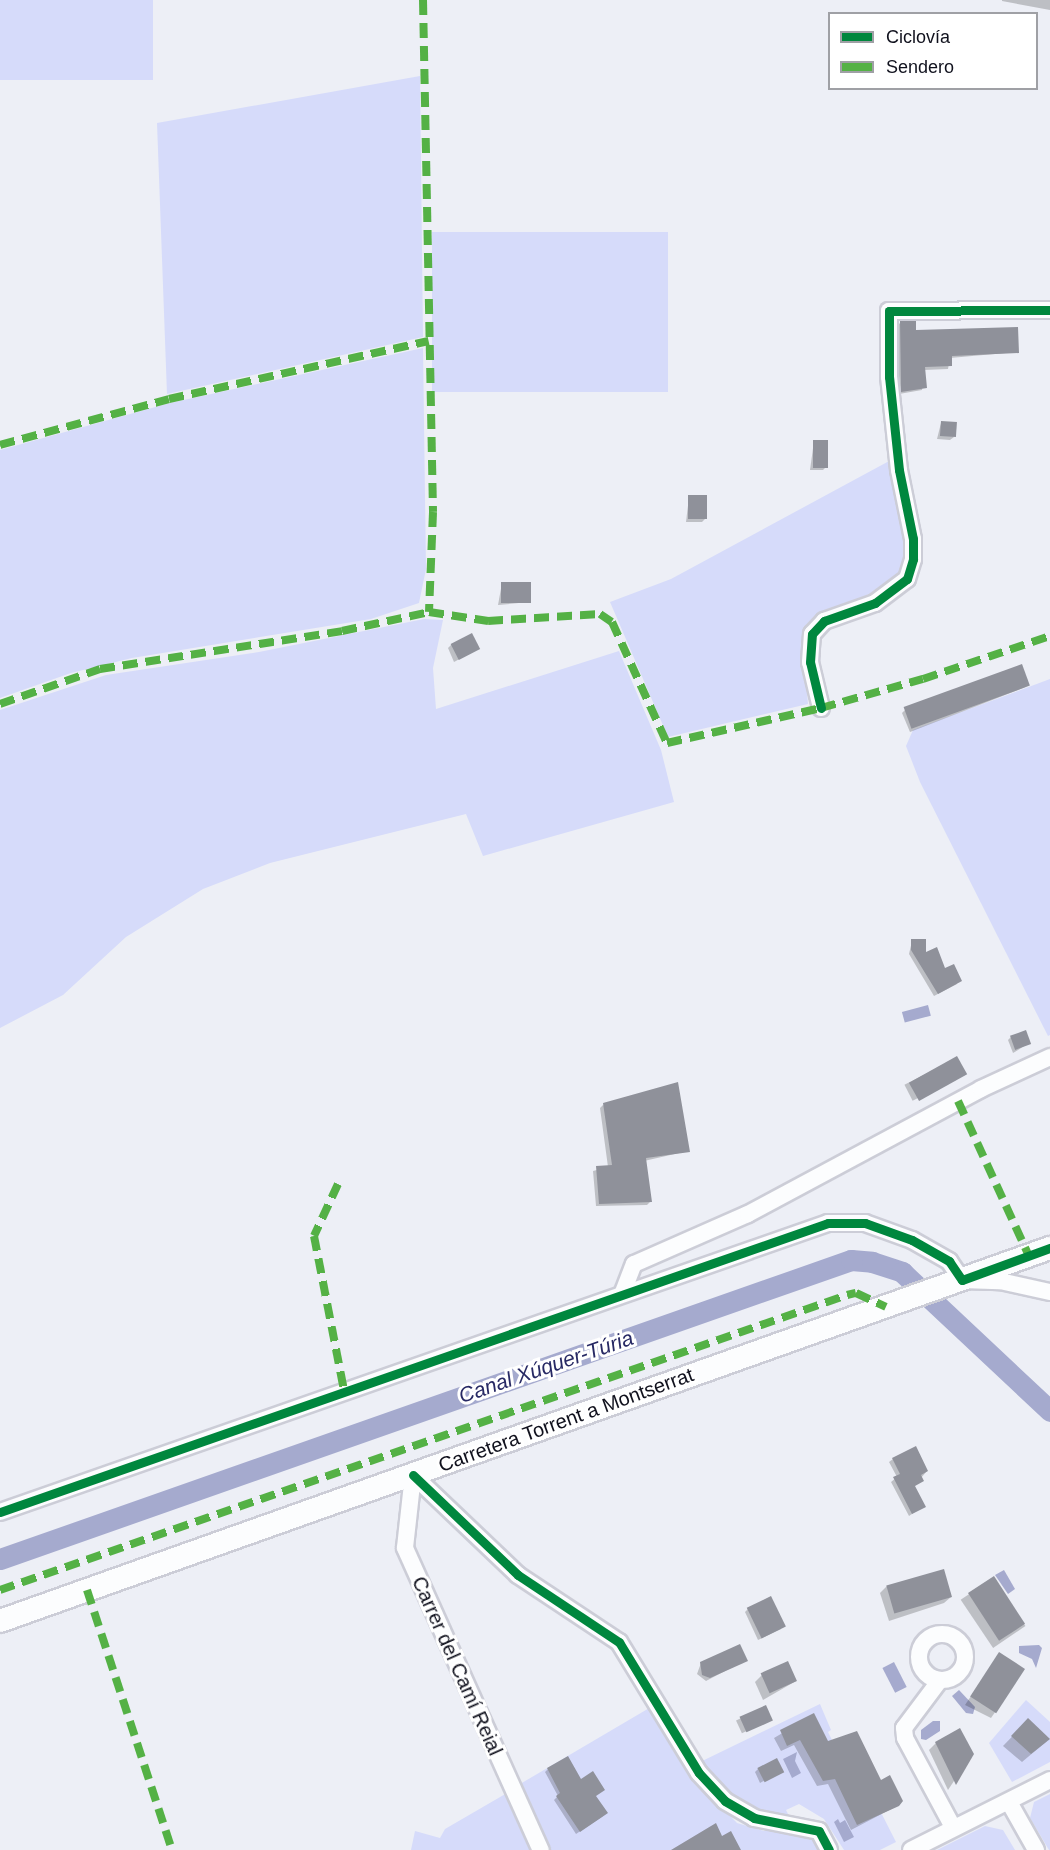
<!DOCTYPE html>
<meta charset="utf-8">
<style>
body{margin:0}
#map{position:relative;width:1050px;height:1850px;overflow:hidden;background:#edeff6;font-family:Arial,sans-serif}
div>[style]{position:absolute}
.green>*{inset:0;background:#d6dbfa;transform-origin:0 0}
.water>*{inset:0;background:#a5aace;transform-origin:0 0}
.shadow>*{inset:0;background:#0003;transform-origin:0 0}
.canal>*{height:21px;margin:-10.5px;padding:0 10.5px;transform-origin:10.5px;border-radius:10.5px;background:#a5aace}
.building>*{inset:0;background:#8f919a;transform-origin:0 0}
.roads{filter:drop-shadow(2px 0 #cccdd7) drop-shadow(-2px 0 #cccdd7) drop-shadow(0 2px #cccdd7) drop-shadow(0 -2px #cccdd7)}
.street>*{height:16px;margin:-8px;padding:0 8px;transform-origin:8px;border-radius:8px;background:#fcfdfe}
.street>.ring{margin:-8px;padding:0;box-sizing:content-box;background:none;border:16px solid #fcfdfe;border-radius:50%}
.secondary>*{height:22px;margin:-11px;padding:0 11px;transform-origin:11px;border-radius:11px;background:#fcfdfe}
.quiet>*{height:8px;margin-top:-4px;transform-origin:0;background:repeating-linear-gradient(90deg,#54b145 0 15px,transparent 0 23px)}
.cycleway>*{height:9px;margin:-4.5px;padding:0 4.5px;transform-origin:4.5px;border-radius:4.5px;background:#00873e}
span{translate:-50% -50%;white-space:nowrap;text-align:center;line-height:1.15;-webkit-text-stroke:6px #fff;paint-order:stroke}
.street-label{font-size:20px;color:#10111d}
.water-label{font-size:21px;color:#272964;font-style:italic}
.legend{position:absolute;left:828px;top:12px;width:210px;height:78px;box-sizing:border-box;background:#fff;border:2px solid #9fa0a5;margin:0;padding:8px 10px;list-style:none;font-size:18px;color:#10111d}
.legend li{display:flex;align-items:center;gap:12px;height:30px}
.legend b{width:30px;border:2px solid #9fa0a5}
</style>
<div id="map">
<div class="green">
<div style="left:0;top:0;width:153px;height:80px"></div>
<div style="clip-path:polygon(420px 76px,423px 337px,167px 394px,157px 123px)"></div>
<div style="left:432px;top:232px;width:236px;height:160px"></div>
<div style="clip-path:polygon(423px 348px,426px 569px,419px 603px,371px 619px,132px 658px,71px 673px,0 698px,0 450px,170px 403px)"></div>
<div style="clip-path:polygon(891px 460px,906px 528px,905px 563px,892px 583px,821px 617px,805px 669px,808px 704px,668px 737px,610px 602px,671px 579px)"></div>
<div style="clip-path:polygon(424px 619px,443px 620px,433px 668px,436px 709px,619px 651px,661px 750px,674px 802px,483px 856px,466px 814px,270px 863px,203px 889px,126px 937px,63px 995px,0 1028px,0 710px,106px 675px,259px 652px)"></div>
<div style="clip-path:polygon(1050px 679px,1050px 1035px,1048px 1036px,920px 782px,906px 746px,913px 730px)"></div>
<div style="clip-path:polygon(1026px 1700px,1050px 1722px,1050px 1762px,1012px 1782px,989px 1743px)"></div>
<div style="clip-path:polygon(820px 1704px,831px 1730px,828px 1732px,851px 1778px,861px 1773px,896px 1842px,880px 1850px,844px 1850px,824px 1819px,799px 1804px,786px 1810px,789px 1816px,747px 1813px,696px 1764px)"></div>
<div style="clip-path:polygon(651px 1707px,686px 1770px,737px 1823px,764px 1831px,797px 1829px,812px 1837px,818px 1850px,548px 1850px,515px 1787px)"></div>
<div style="clip-path:polygon(507px 1793px,535px 1850px,411px 1850px,415px 1831px,440px 1838px,445px 1829px)"></div>
<div style="clip-path:polygon(1050px 1794px,1050px 1850px,1049px 1850px,1030px 1818px,1034px 1802px)"></div>
<div style="clip-path:polygon(985px 1826px,1003px 1830px,1015px 1850px,937px 1850px)"></div>
</div>
<div class="water">
<div style="left:928px;top:1005px;width:11px;height:27px;rotate:75deg"></div>
<div style="clip-path:polygon(1004px 1570px,1015px 1589px,1008px 1594px,995px 1575px)"></div>
<div style="clip-path:polygon(1039px 1645px,1042px 1648px,1036px 1668px,1032px 1659px,1019px 1653px,1019px 1646px)"></div>
<div style="left:894px;top:1662px;width:28px;height:13px;rotate:63deg"></div>
<div style="clip-path:polygon(959px 1690px,975px 1707px,973px 1714px,966px 1713px,952px 1696px)"></div>
<div style="clip-path:polygon(933px 1721px,940px 1721px,940px 1731px,926px 1740px,921px 1739px,921px 1730px)"></div>
<div style="clip-path:polygon(797px 1752px,795px 1761px,801px 1773px,792px 1778px,783px 1759px)"></div>
<div style="clip-path:polygon(838px 1819px,840px 1823px,845px 1820px,854px 1837px,844px 1842px,834px 1822px)"></div>
</div>
<div class="shadow">
<div style="clip-path:polygon(1050px 0,1050px 10px,1002px 1px,1002px 0)"></div>
<div style="clip-path:polygon(900px 323px,914px 332px,1017px 352px,950px 358px,948px 369px,924px 370px,922px 390px,899px 394px,897px 326px)"></div>
<div style="clip-path:polygon(941px 423px,954px 437px,950px 440px,937px 439px)"></div>
<div style="clip-path:polygon(814px 441px,826px 467px,823px 470px,810px 470px)"></div>
<div style="clip-path:polygon(689px 497px,706px 518px,702px 522px,686px 522px)"></div>
<div style="clip-path:polygon(502px 583px,530px 602px,498px 605px)"></div>
<div style="clip-path:polygon(451px 645px,478px 649px,454px 662px,448px 648px)"></div>
<div style="clip-path:polygon(1028px 686px,910px 732px,902px 713px,905px 710px)"></div>
<div style="clip-path:polygon(912px 941px,944px 970px,957px 984px,934px 996px,909px 954px)"></div>
<div style="clip-path:polygon(1011px 1037px,1029px 1043px,1013px 1053px,1008px 1040px)"></div>
<div style="left:957px;top:1058px;width:18px;height:59px;rotate:63deg"></div>
<div style="clip-path:polygon(603px 1105px,688px 1151px,644px 1161px,651px 1201px,647px 1205px,596px 1206px,593px 1171px,608px 1167px,600px 1108px)"></div>
<div style="clip-path:polygon(893px 1459px,927px 1471px,914px 1486px,924px 1506px,909px 1516px,891px 1482px,897px 1477px,889px 1462px)"></div>
<div style="left:993px;top:1578px;width:58px;height:39px;rotate:56deg"></div>
<div style="clip-path:polygon(887px 1586px,951px 1597px,944px 1603px,889px 1621px,880px 1593px)"></div>
<div style="clip-path:polygon(748px 1609px,781px 1629px,758px 1640px,745px 1612px)"></div>
<div style="clip-path:polygon(999px 1654px,1007px 1695px,991px 1718px,965px 1705px)"></div>
<div style="clip-path:polygon(746px 1660px,706px 1681px,697px 1674px,701px 1663px)"></div>
<div style="clip-path:polygon(762px 1675px,796px 1681px,763px 1700px,755px 1682px)"></div>
<div style="left:765px;top:1707px;width:14px;height:32px;rotate:65deg"></div>
<div style="clip-path:polygon(813px 1715px,827px 1743px,895px 1807px,851px 1830px,828px 1784px,817px 1786px,794px 1745px,781px 1751px,774px 1738px)"></div>
<div style="clip-path:polygon(1028px 1720px,1047px 1741px,1022px 1762px,1003px 1746px)"></div>
<div style="clip-path:polygon(936px 1743px,972px 1754px,948px 1790px,929px 1750px)"></div>
<div style="clip-path:polygon(548px 1769px,581px 1781px,595px 1796px,603px 1816px,576px 1834px,554px 1800px,558px 1796px,545px 1772px)"></div>
<div style="clip-path:polygon(758px 1769px,782px 1771px,760px 1783px,755px 1772px)"></div>
</div>
<div class="canal">
<div style="left:0;top:1559px;width:902px;rotate:-19.36deg"></div>
<div style="left:851px;top:1260px;width:21px;rotate:5deg"></div>
<div style="left:872px;top:1262px;width:32px;rotate:18deg"></div>
<div style="left:902px;top:1272px;width:203px;rotate:43.2deg"></div>
</div>
<div class="building">
<div style="clip-path:polygon(900px 321px,916px 321px,916px 330px,1018px 327px,1019px 353px,952px 356px,952px 366px,925px 367px,927px 388px,901px 392px)"></div>
<div style="left:941px;top:421px;width:16px;height:15px;rotate:4deg"></div>
<div style="left:813px;top:440px;width:15px;height:28px"></div>
<div style="left:688px;top:495px;width:19px;height:24px"></div>
<div style="left:501px;top:582px;width:30px;height:21px"></div>
<div style="left:472px;top:633px;width:18px;height:24px;rotate:63deg"></div>
<div style="left:1022px;top:664px;width:23px;height:126px;rotate:70deg"></div>
<div style="clip-path:polygon(911px 939px,926px 939px,926px 952px,937px 947px,945px 968px,954px 964px,962px 981px,938px 994px,911px 950px)"></div>
<div style="left:1026px;top:1030px;width:15px;height:17px;rotate:70deg"></div>
<div style="left:957px;top:1056px;width:21px;height:55px;rotate:61deg"></div>
<div style="clip-path:polygon(678px 1082px,690px 1152px,646px 1158px,652px 1202px,599px 1204px,596px 1166px,612px 1165px,603px 1103px)"></div>
<div style="clip-path:polygon(916px 1446px,928px 1471px,921px 1475px,924px 1481px,915px 1486px,926px 1507px,912px 1514px,893px 1477px,900px 1474px,892px 1458px)"></div>
<div style="left:944px;top:1569px;width:29px;height:60px;rotate:74deg"></div>
<div style="left:994px;top:1576px;width:57px;height:31px;rotate:57deg"></div>
<div style="left:771px;top:1596px;width:34px;height:27px;rotate:64deg"></div>
<div style="clip-path:polygon(740px 1644px,748px 1661px,710px 1678px,702px 1675px,700px 1662px)"></div>
<div style="left:999px;top:1652px;width:31px;height:53px;rotate:33deg"></div>
<div style="left:788px;top:1661px;width:22px;height:30px;rotate:66deg"></div>
<div style="left:766px;top:1705px;width:17px;height:29px;rotate:66deg"></div>
<div style="clip-path:polygon(814px 1713px,828px 1741px,857px 1731px,881px 1780px,890px 1775px,903px 1801px,899px 1806px,857px 1825px,835px 1779px,823px 1781px,800px 1740px,787px 1746px,780px 1730px)"></div>
<div style="clip-path:polygon(1028px 1718px,1050px 1739px,1031px 1754px,1011px 1736px)"></div>
<div style="clip-path:polygon(960px 1728px,974px 1754px,956px 1785px,935px 1742px)"></div>
<div style="clip-path:polygon(568px 1756px,581px 1779px,593px 1771px,605px 1790px,596px 1796px,608px 1813px,580px 1832px,556px 1796px,560px 1793px,547px 1768px)"></div>
<div style="left:777px;top:1758px;width:16px;height:22px;rotate:63deg"></div>
<div style="clip-path:polygon(716px 1823px,722px 1836px,731px 1831px,741px 1850px,671px 1850px)"></div>
</div>
<div class="roads">
<div class="street">
<div style="left:821px;top:708px;width:47px;rotate:-103.4deg"></div>
<div style="left:810px;top:662px;width:28px;rotate:-86deg"></div>
<div style="left:812px;top:634px;width:18px;rotate:-47deg"></div>
<div style="left:824px;top:621px;width:54px;rotate:-19.4deg"></div>
<div style="left:875px;top:603px;width:40px;rotate:-37deg"></div>
<div style="left:907px;top:579px;width:21px;rotate:-73deg"></div>
<div style="left:913px;top:559px;width:20px;rotate:-90deg"></div>
<div style="left:913px;top:539px;width:70px;rotate:-101.5deg"></div>
<div style="left:899px;top:470px;width:94px;rotate:-96.1deg"></div>
<div style="left:889px;top:377px;width:66px;rotate:-90deg"></div>
<div style="left:889px;top:311px;width:161px;rotate:-0.4deg"></div>
<div style="left:623px;top:1292px;width:30px;rotate:-69deg"></div>
<div style="left:634px;top:1264px;width:124px;rotate:-23.7deg"></div>
<div style="left:748px;top:1214px;width:264px;rotate:-28.2deg"></div>
<div style="left:981px;top:1089px;width:76px;rotate:-24.9deg"></div>
<div style="left:413px;top:1475px;width:145px;rotate:43.6deg"></div>
<div style="left:518px;top:1575px;width:121px;rotate:33.6deg"></div>
<div style="left:619px;top:1642px;width:153px;rotate:58.6deg"></div>
<div style="left:699px;top:1773px;width:38px;rotate:47deg"></div>
<div style="left:725px;top:1801px;width:34px;rotate:30deg"></div>
<div style="left:754px;top:1818px;width:66px;rotate:11.3deg"></div>
<div style="left:819px;top:1831px;width:21px;rotate:62deg"></div>
<div style="left:413px;top:1475px;width:73px;rotate:96.3deg"></div>
<div style="left:405px;top:1548px;width:331px;rotate:65.8deg"></div>
<div style="left:0;top:1512px;width:877px;rotate:-19.24deg"></div>
<div style="left:828px;top:1223px;width:37px"></div>
<div style="left:865px;top:1223px;width:50px;rotate:19.9deg"></div>
<div style="left:912px;top:1240px;width:43px;rotate:29.6deg"></div>
<div style="left:949px;top:1261px;width:23px;rotate:56deg"></div>
<div style="left:962px;top:1280px;width:38px;rotate:2deg"></div>
<div style="left:1000px;top:1281px;width:51px;rotate:12.4deg"></div>
<div class="ring" style="left:919px;top:1634px;width:30px;height:30px"></div>
<div style="left:940px;top:1680px;width:60px;rotate:126.9deg"></div>
<div style="left:904px;top:1728px;width:10px;rotate:84deg"></div>
<div style="left:905px;top:1738px;width:101px;rotate:61.7deg"></div>
<div style="left:1009px;top:1802px;width:55px;rotate:60.6deg"></div>
<div style="left:911px;top:1850px;width:156px;rotate:-26.7deg"></div>
</div>
<div class="secondary">
<div style="left:0;top:1621px;width:1114px;rotate:-19.56deg"></div>
</div>
</div>
<div class="quiet">
<div style="left:423px;top:0;width:512px;rotate:88.88deg"></div>
<div style="left:433px;top:512px;width:100px;rotate:92.3deg"></div>
<div style="left:0;top:445px;width:175px;rotate:-15.2deg"></div>
<div style="left:169px;top:399px;width:266px;rotate:-12.6deg"></div>
<div style="left:0;top:704px;width:106px;rotate:-19.3deg"></div>
<div style="left:100px;top:669px;width:245px;rotate:-8.9deg"></div>
<div style="left:342px;top:631px;width:89px;rotate:-12.3deg"></div>
<div style="left:429px;top:612px;width:60px;rotate:8.7deg"></div>
<div style="left:488px;top:621px;width:112px;rotate:-3.6deg"></div>
<div style="left:600px;top:614px;width:14px;rotate:34deg"></div>
<div style="left:612px;top:622px;width:133px;rotate:65.6deg"></div>
<div style="left:667px;top:743px;width:158px;rotate:-12.8deg"></div>
<div style="left:821px;top:708px;width:106px;rotate:-15.9deg"></div>
<div style="left:923px;top:679px;width:134px;rotate:-18.7deg"></div>
<div style="left:958px;top:1101px;width:170px;rotate:65.4deg"></div>
<div style="left:338px;top:1184px;width:57px;rotate:114.8deg"></div>
<div style="left:314px;top:1236px;width:157px;rotate:79deg"></div>
<div style="left:0;top:1590px;width:897px;rotate:-19.2deg"></div>
<div style="left:847px;top:1295px;width:9px;rotate:-13deg"></div>
<div style="left:856px;top:1293px;width:33px;rotate:25deg"></div>
<div style="left:87px;top:1590px;width:274px;rotate:71.9deg"></div>
</div>
<div class="cycleway">
<div style="left:821px;top:708px;width:47px;rotate:-103.4deg"></div>
<div style="left:810px;top:662px;width:28px;rotate:-86deg"></div>
<div style="left:812px;top:634px;width:18px;rotate:-47deg"></div>
<div style="left:824px;top:621px;width:54px;rotate:-19.4deg"></div>
<div style="left:875px;top:603px;width:40px;rotate:-37deg"></div>
<div style="left:907px;top:579px;width:21px;rotate:-73deg"></div>
<div style="left:913px;top:559px;width:20px;rotate:-90deg"></div>
<div style="left:913px;top:539px;width:70px;rotate:-101.5deg"></div>
<div style="left:899px;top:470px;width:94px;rotate:-96.1deg"></div>
<div style="left:889px;top:377px;width:66px;rotate:-90deg"></div>
<div style="left:889px;top:311px;width:161px;rotate:-0.4deg"></div>
<div style="left:413px;top:1475px;width:145px;rotate:43.6deg"></div>
<div style="left:518px;top:1575px;width:121px;rotate:33.6deg"></div>
<div style="left:619px;top:1642px;width:153px;rotate:58.6deg"></div>
<div style="left:699px;top:1773px;width:38px;rotate:47deg"></div>
<div style="left:725px;top:1801px;width:34px;rotate:30deg"></div>
<div style="left:754px;top:1818px;width:66px;rotate:11.3deg"></div>
<div style="left:819px;top:1831px;width:21px;rotate:62deg"></div>
<div style="left:0;top:1512px;width:877px;rotate:-19.24deg"></div>
<div style="left:828px;top:1223px;width:37px"></div>
<div style="left:865px;top:1223px;width:50px;rotate:19.9deg"></div>
<div style="left:912px;top:1240px;width:43px;rotate:29.6deg"></div>
<div style="left:949px;top:1261px;width:23px;rotate:56deg"></div>
<div style="left:962px;top:1280px;width:94px;rotate:-20deg"></div>
</div>
<div class="street-label">
<span style="left:566px;top:1420px;rotate:-20deg">Carretera Torrent a Montserrat</span>
<span style="left:457px;top:1666px;rotate:66deg">Carrer del Camí Reial</span>
</div>
<div class="water-label">
<span style="left:546px;top:1367px;rotate:-19deg">Canal Xúquer-Túria</span>
</div>
<ul class="legend">
<li><b style="height:8px;background:#00873e"></b>Ciclovía</li>
<li><b style="height:8px;background:#54b145"></b>Sendero</li>
</ul>
</div>
